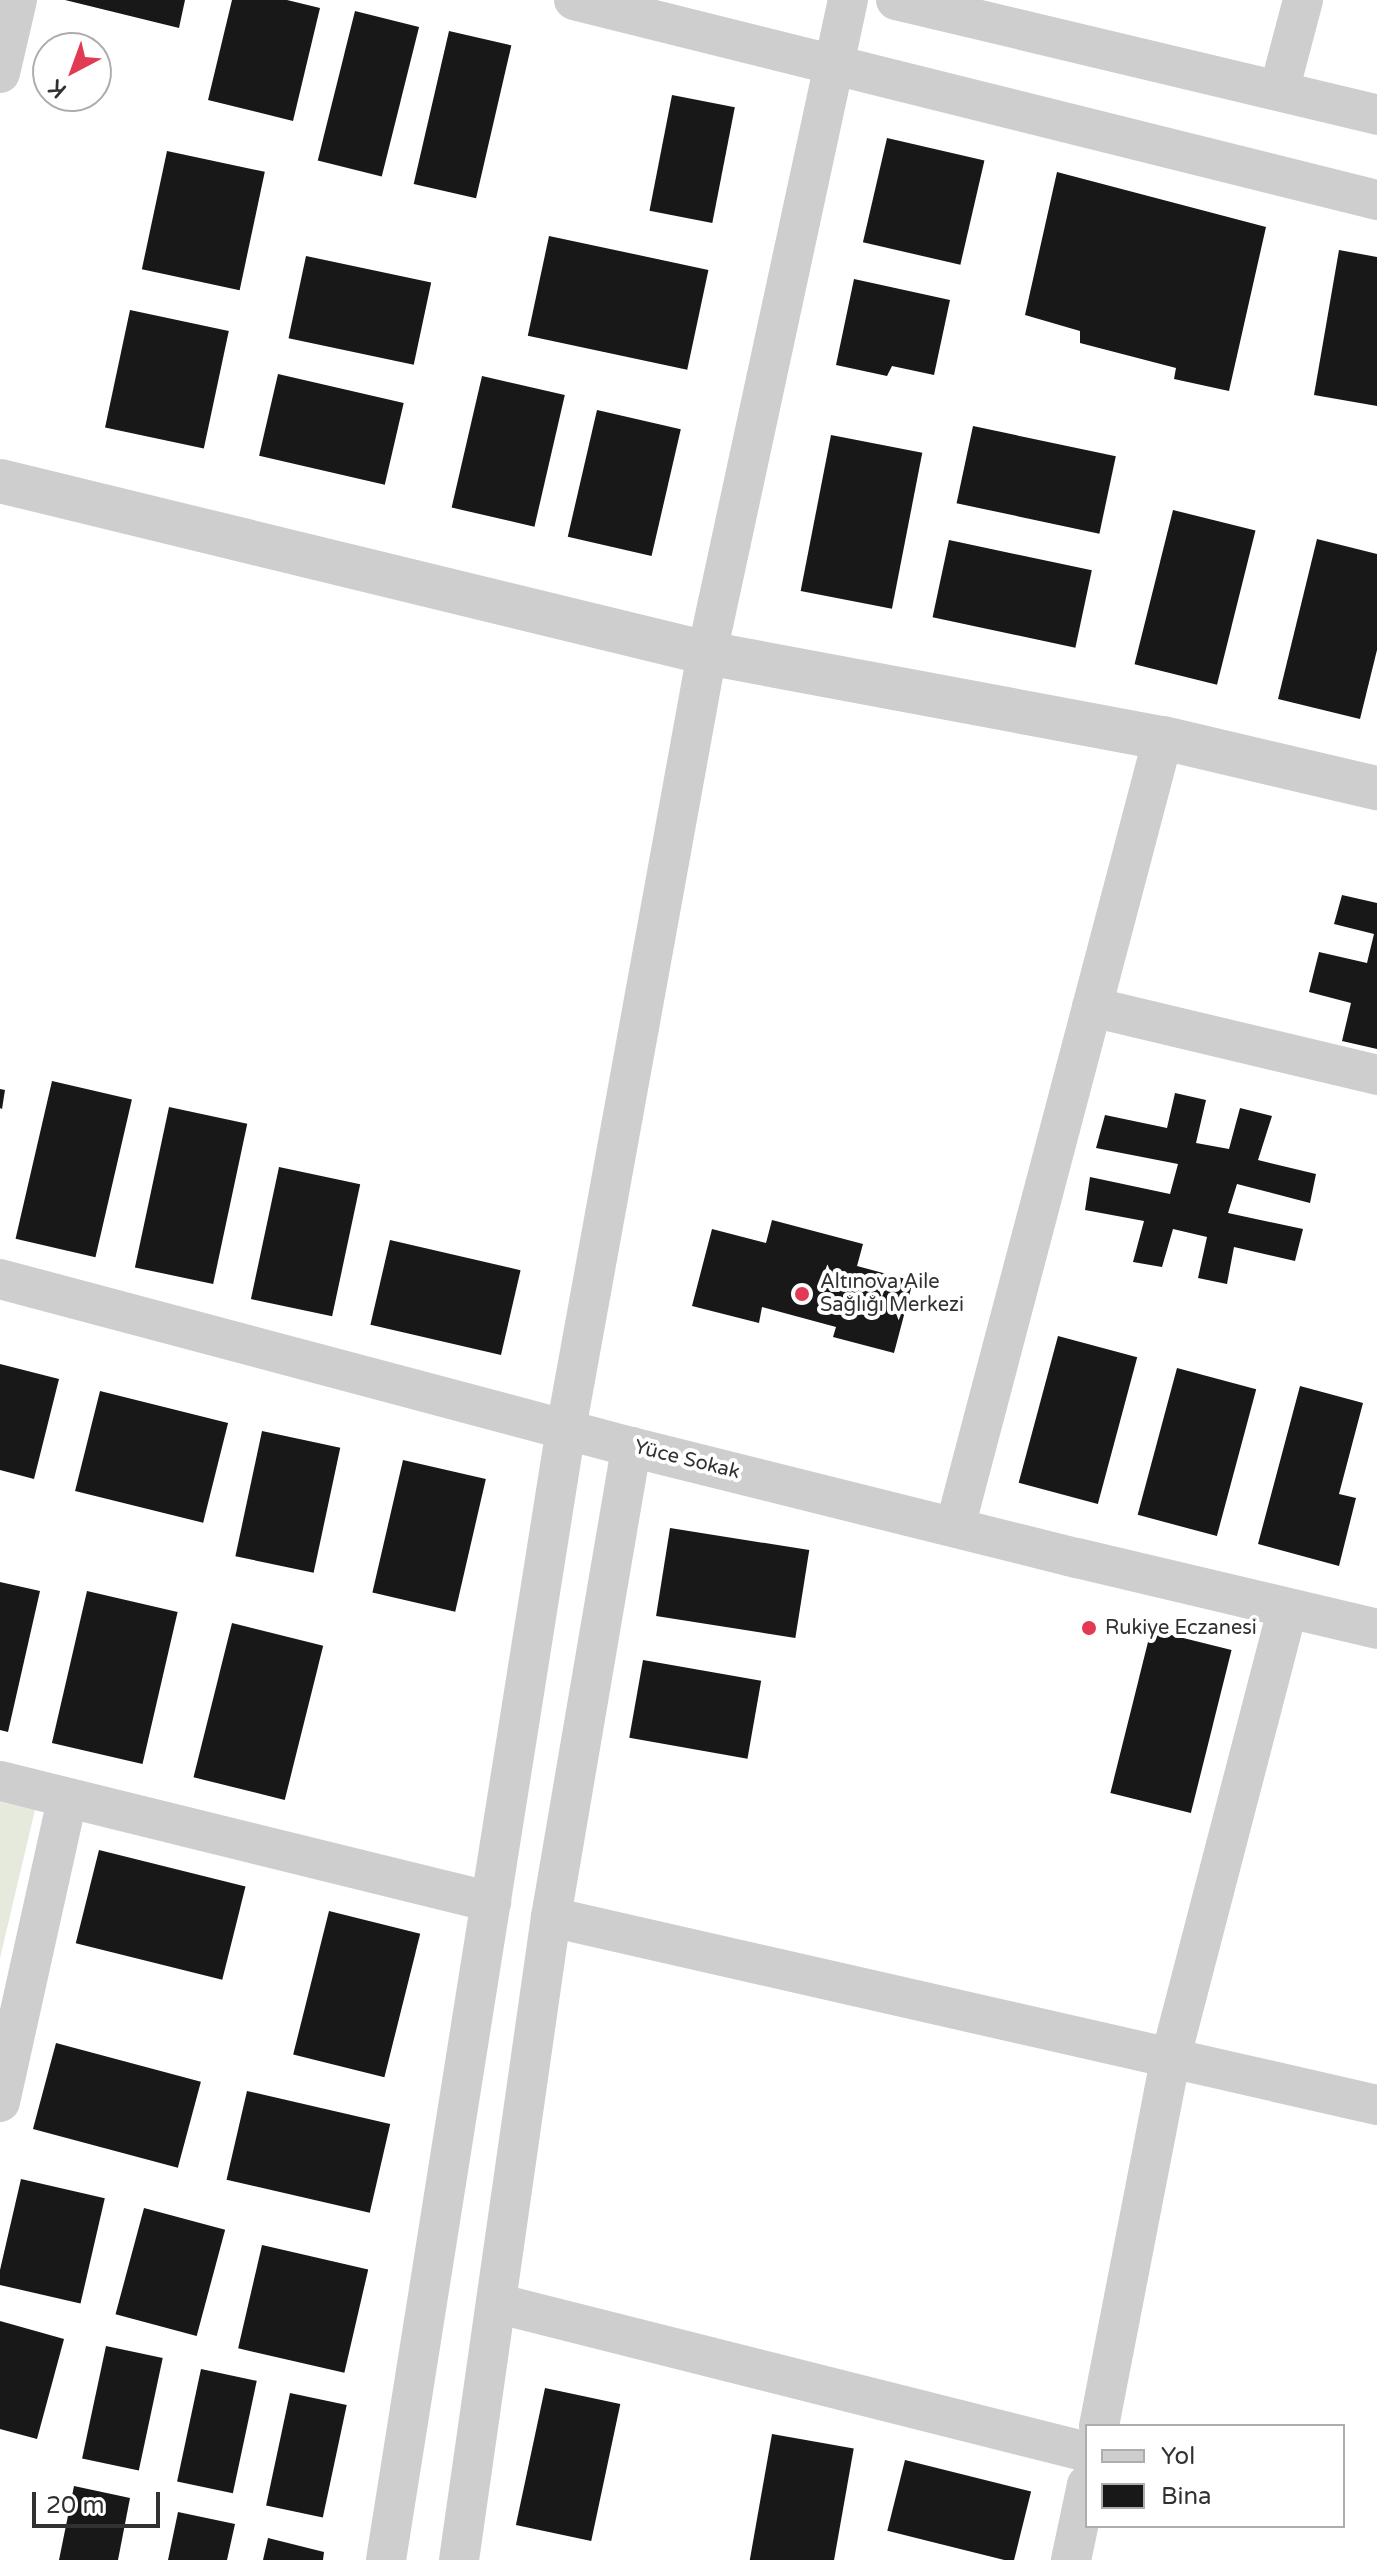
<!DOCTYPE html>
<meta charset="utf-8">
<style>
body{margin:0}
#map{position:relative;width:1377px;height:2560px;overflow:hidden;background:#fff;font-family:"Varela Round",sans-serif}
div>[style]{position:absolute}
.green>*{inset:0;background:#e5eadd}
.building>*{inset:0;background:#181818;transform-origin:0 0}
.minor>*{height:40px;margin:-20px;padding:0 20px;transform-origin:20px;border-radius:20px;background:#cecece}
.tertiary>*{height:44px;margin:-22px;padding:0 22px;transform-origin:22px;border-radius:22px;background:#cecece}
.dots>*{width:22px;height:22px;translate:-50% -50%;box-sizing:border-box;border:4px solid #fff;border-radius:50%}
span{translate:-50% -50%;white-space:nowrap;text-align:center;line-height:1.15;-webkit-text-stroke:8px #fff;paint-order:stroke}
.poi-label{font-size:20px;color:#313131}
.left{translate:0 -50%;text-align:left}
.street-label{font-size:20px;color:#313131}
.legend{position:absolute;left:1085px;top:2424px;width:260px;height:104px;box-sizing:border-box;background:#fff;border:2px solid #adadad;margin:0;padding:10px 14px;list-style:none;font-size:24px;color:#313131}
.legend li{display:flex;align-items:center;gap:16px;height:40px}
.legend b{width:40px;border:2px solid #adadad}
.north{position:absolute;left:32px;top:32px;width:80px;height:80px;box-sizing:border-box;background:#fff;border:2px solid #adadad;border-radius:50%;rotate:221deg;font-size:22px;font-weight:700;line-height:32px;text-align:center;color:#313131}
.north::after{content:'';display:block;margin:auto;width:28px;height:36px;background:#e13a52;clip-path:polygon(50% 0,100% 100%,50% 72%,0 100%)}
.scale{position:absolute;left:32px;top:2492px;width:128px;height:36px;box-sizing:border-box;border:4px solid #313131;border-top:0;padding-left:10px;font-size:24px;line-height:28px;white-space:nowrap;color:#313131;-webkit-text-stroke:6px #fff;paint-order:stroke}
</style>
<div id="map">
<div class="green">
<div style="clip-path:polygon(0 1802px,35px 1810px,0 1958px)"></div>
</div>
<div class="building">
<div style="clip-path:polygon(65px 0,185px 0,179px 28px)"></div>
<div style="clip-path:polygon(232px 0,287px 0,320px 8px,293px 121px,208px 100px)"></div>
<div style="left:355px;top:11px;width:66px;height:154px;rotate:14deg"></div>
<div style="left:449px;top:31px;width:64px;height:157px;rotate:13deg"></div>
<div style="left:672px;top:95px;width:64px;height:118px;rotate:11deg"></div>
<div style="left:887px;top:138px;width:100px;height:107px;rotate:13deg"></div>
<div style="left:167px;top:151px;width:100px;height:121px;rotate:12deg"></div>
<div style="clip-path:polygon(1057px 172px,1266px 227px,1229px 391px,1174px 379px,1176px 368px,1080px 343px,1080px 331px,1025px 315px)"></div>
<div style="left:549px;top:236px;width:163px;height:102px;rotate:12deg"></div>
<div style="clip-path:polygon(1339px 250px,1377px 257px,1377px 406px,1314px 395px)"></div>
<div style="left:306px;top:256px;width:128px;height:84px;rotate:12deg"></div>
<div style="clip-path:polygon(854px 279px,950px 300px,934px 375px,892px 366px,887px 376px,836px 365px)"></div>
<div style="left:130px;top:310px;width:101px;height:120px;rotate:12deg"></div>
<div style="left:278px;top:374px;width:129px;height:84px;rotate:13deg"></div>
<div style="left:482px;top:376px;width:85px;height:135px;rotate:13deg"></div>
<div style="left:597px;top:410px;width:86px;height:130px;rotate:13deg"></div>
<div style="left:973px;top:426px;width:146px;height:79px;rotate:12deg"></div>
<div style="left:831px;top:435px;width:93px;height:159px;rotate:11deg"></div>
<div style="left:1173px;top:510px;width:85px;height:159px;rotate:14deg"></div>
<div style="clip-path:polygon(1317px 539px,1377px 554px,1377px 650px,1360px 719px,1278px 699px)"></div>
<div style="left:949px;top:540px;width:146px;height:79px;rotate:12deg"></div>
<div style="clip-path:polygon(1342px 895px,1377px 903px,1377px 1049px,1342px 1041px,1351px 1003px,1309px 992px,1319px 952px,1367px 963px,1374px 934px,1334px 924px)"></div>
<div style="left:52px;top:1081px;width:82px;height:162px;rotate:13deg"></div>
<div style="clip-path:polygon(0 1089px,5px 1090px,2px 1109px,0 1108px)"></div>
<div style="clip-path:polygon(1175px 1093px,1206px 1100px,1196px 1143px,1229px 1149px,1240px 1108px,1272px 1116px,1258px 1160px,1316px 1174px,1310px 1203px,1237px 1184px,1228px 1213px,1303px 1229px,1295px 1261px,1234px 1247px,1227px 1284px,1198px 1278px,1207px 1237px,1173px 1229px,1162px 1267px,1133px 1262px,1144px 1221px,1085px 1210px,1090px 1177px,1170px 1194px,1178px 1164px,1096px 1148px,1105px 1115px,1167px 1128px)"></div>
<div style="left:169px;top:1107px;width:80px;height:164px;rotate:12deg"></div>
<div style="left:279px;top:1167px;width:83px;height:135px;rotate:12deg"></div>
<div style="clip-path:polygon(772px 1220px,863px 1244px,857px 1266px,913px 1281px,894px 1353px,833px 1337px,836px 1327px,762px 1307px,759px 1323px,692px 1306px,712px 1229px,766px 1243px)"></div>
<div style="left:390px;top:1240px;width:134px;height:87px;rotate:13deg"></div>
<div style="left:1058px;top:1336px;width:82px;height:152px;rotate:15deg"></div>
<div style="clip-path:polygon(0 1364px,59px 1379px,34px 1479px,0 1470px)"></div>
<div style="left:1177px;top:1368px;width:82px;height:152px;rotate:15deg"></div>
<div style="clip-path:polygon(1300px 1386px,1363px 1403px,1339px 1494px,1356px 1498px,1339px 1566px,1258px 1544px)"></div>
<div style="left:100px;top:1391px;width:132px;height:103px;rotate:14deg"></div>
<div style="left:262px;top:1431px;width:80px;height:128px;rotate:12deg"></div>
<div style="left:403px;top:1460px;width:85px;height:136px;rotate:13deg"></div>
<div style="left:670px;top:1528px;width:141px;height:89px;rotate:9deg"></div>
<div style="clip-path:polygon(0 1582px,40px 1591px,8px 1732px,0 1730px)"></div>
<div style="left:87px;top:1591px;width:93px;height:156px;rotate:13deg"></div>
<div style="left:232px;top:1623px;width:94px;height:159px;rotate:14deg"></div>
<div style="left:1151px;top:1630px;width:83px;height:168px;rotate:14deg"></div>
<div style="left:643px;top:1660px;width:120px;height:79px;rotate:10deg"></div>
<div style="left:99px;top:1850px;width:151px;height:96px;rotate:14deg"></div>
<div style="left:329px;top:1911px;width:94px;height:148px;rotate:14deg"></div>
<div style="left:56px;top:2043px;width:150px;height:89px;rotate:15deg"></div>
<div style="left:247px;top:2091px;width:147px;height:91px;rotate:13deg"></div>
<div style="left:21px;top:2179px;width:86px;height:108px;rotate:13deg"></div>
<div style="left:144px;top:2208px;width:84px;height:110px;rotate:15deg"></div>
<div style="left:262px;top:2245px;width:109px;height:106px;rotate:13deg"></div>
<div style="clip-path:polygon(0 2321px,64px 2339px,37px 2439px,0 2429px)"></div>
<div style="left:106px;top:2346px;width:58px;height:115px;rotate:12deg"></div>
<div style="left:201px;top:2369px;width:57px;height:115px;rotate:12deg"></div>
<div style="left:545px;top:2388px;width:77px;height:140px;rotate:12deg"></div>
<div style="left:290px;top:2393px;width:58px;height:115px;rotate:12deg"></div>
<div style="left:772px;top:2434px;width:83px;height:128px;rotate:10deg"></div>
<div style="left:905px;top:2460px;width:130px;height:73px;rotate:14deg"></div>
<div style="clip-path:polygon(74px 2486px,130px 2498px,118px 2560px,59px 2560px)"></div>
<div style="clip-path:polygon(178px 2512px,235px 2524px,227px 2560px,168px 2560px)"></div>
<div style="clip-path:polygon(268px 2538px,324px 2552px,323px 2560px,263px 2560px)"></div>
</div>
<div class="minor">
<div style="left:574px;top:0;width:828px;rotate:13.99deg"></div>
<div style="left:896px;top:0;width:495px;rotate:13.4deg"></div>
<div style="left:0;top:73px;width:75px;rotate:-76.9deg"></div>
<div style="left:1279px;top:91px;width:94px;rotate:-75.2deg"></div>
<div style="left:1092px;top:1007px;width:293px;rotate:13.4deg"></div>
<div style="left:0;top:1279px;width:653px;rotate:14.91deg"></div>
<div style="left:631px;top:1447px;width:460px;rotate:14deg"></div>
<div style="left:1077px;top:1558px;width:308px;rotate:13.3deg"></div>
<div style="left:955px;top:1527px;width:816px;rotate:-75.23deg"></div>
<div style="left:0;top:1781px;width:506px;rotate:13.84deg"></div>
<div style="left:551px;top:1917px;width:847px;rotate:12.82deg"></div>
<div style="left:0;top:2102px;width:310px;rotate:-77.5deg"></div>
<div style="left:496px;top:2303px;width:609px;rotate:14.15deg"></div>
<div style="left:1099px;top:2426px;width:373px;rotate:-79deg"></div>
<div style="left:1170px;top:2060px;width:467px;rotate:-75.4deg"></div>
<div style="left:386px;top:2560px;width:1145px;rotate:-80.96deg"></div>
<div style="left:566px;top:1429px;width:789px;rotate:-79.7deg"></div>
<div style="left:707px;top:653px;width:668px;rotate:-77.82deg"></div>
<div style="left:459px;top:2560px;width:650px;rotate:-81.86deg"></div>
<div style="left:551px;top:1917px;width:477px;rotate:-80.3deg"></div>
<div style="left:1071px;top:2560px;width:77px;rotate:-78deg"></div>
</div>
<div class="tertiary">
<div style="left:0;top:481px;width:728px;rotate:13.67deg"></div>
<div style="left:707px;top:653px;width:464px;rotate:10.6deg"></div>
<div style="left:1163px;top:738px;width:220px;rotate:13.2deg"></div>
</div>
<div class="dots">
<div style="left:802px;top:1294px;background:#e13a52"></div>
<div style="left:1089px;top:1628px;background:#e13a52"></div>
</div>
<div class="poi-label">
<span class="left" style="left:820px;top:1294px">Altınova Aile<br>Sağlığı Merkezi</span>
<span class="left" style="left:1105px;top:1628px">Rukiye Eczanesi</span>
</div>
<div class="street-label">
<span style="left:687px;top:1460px;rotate:14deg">Yüce Sokak</span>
</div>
<ul class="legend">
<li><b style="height:10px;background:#cecece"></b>Yol</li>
<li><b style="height:22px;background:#181818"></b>Bina</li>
</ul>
<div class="north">K</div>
<div class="scale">20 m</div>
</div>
